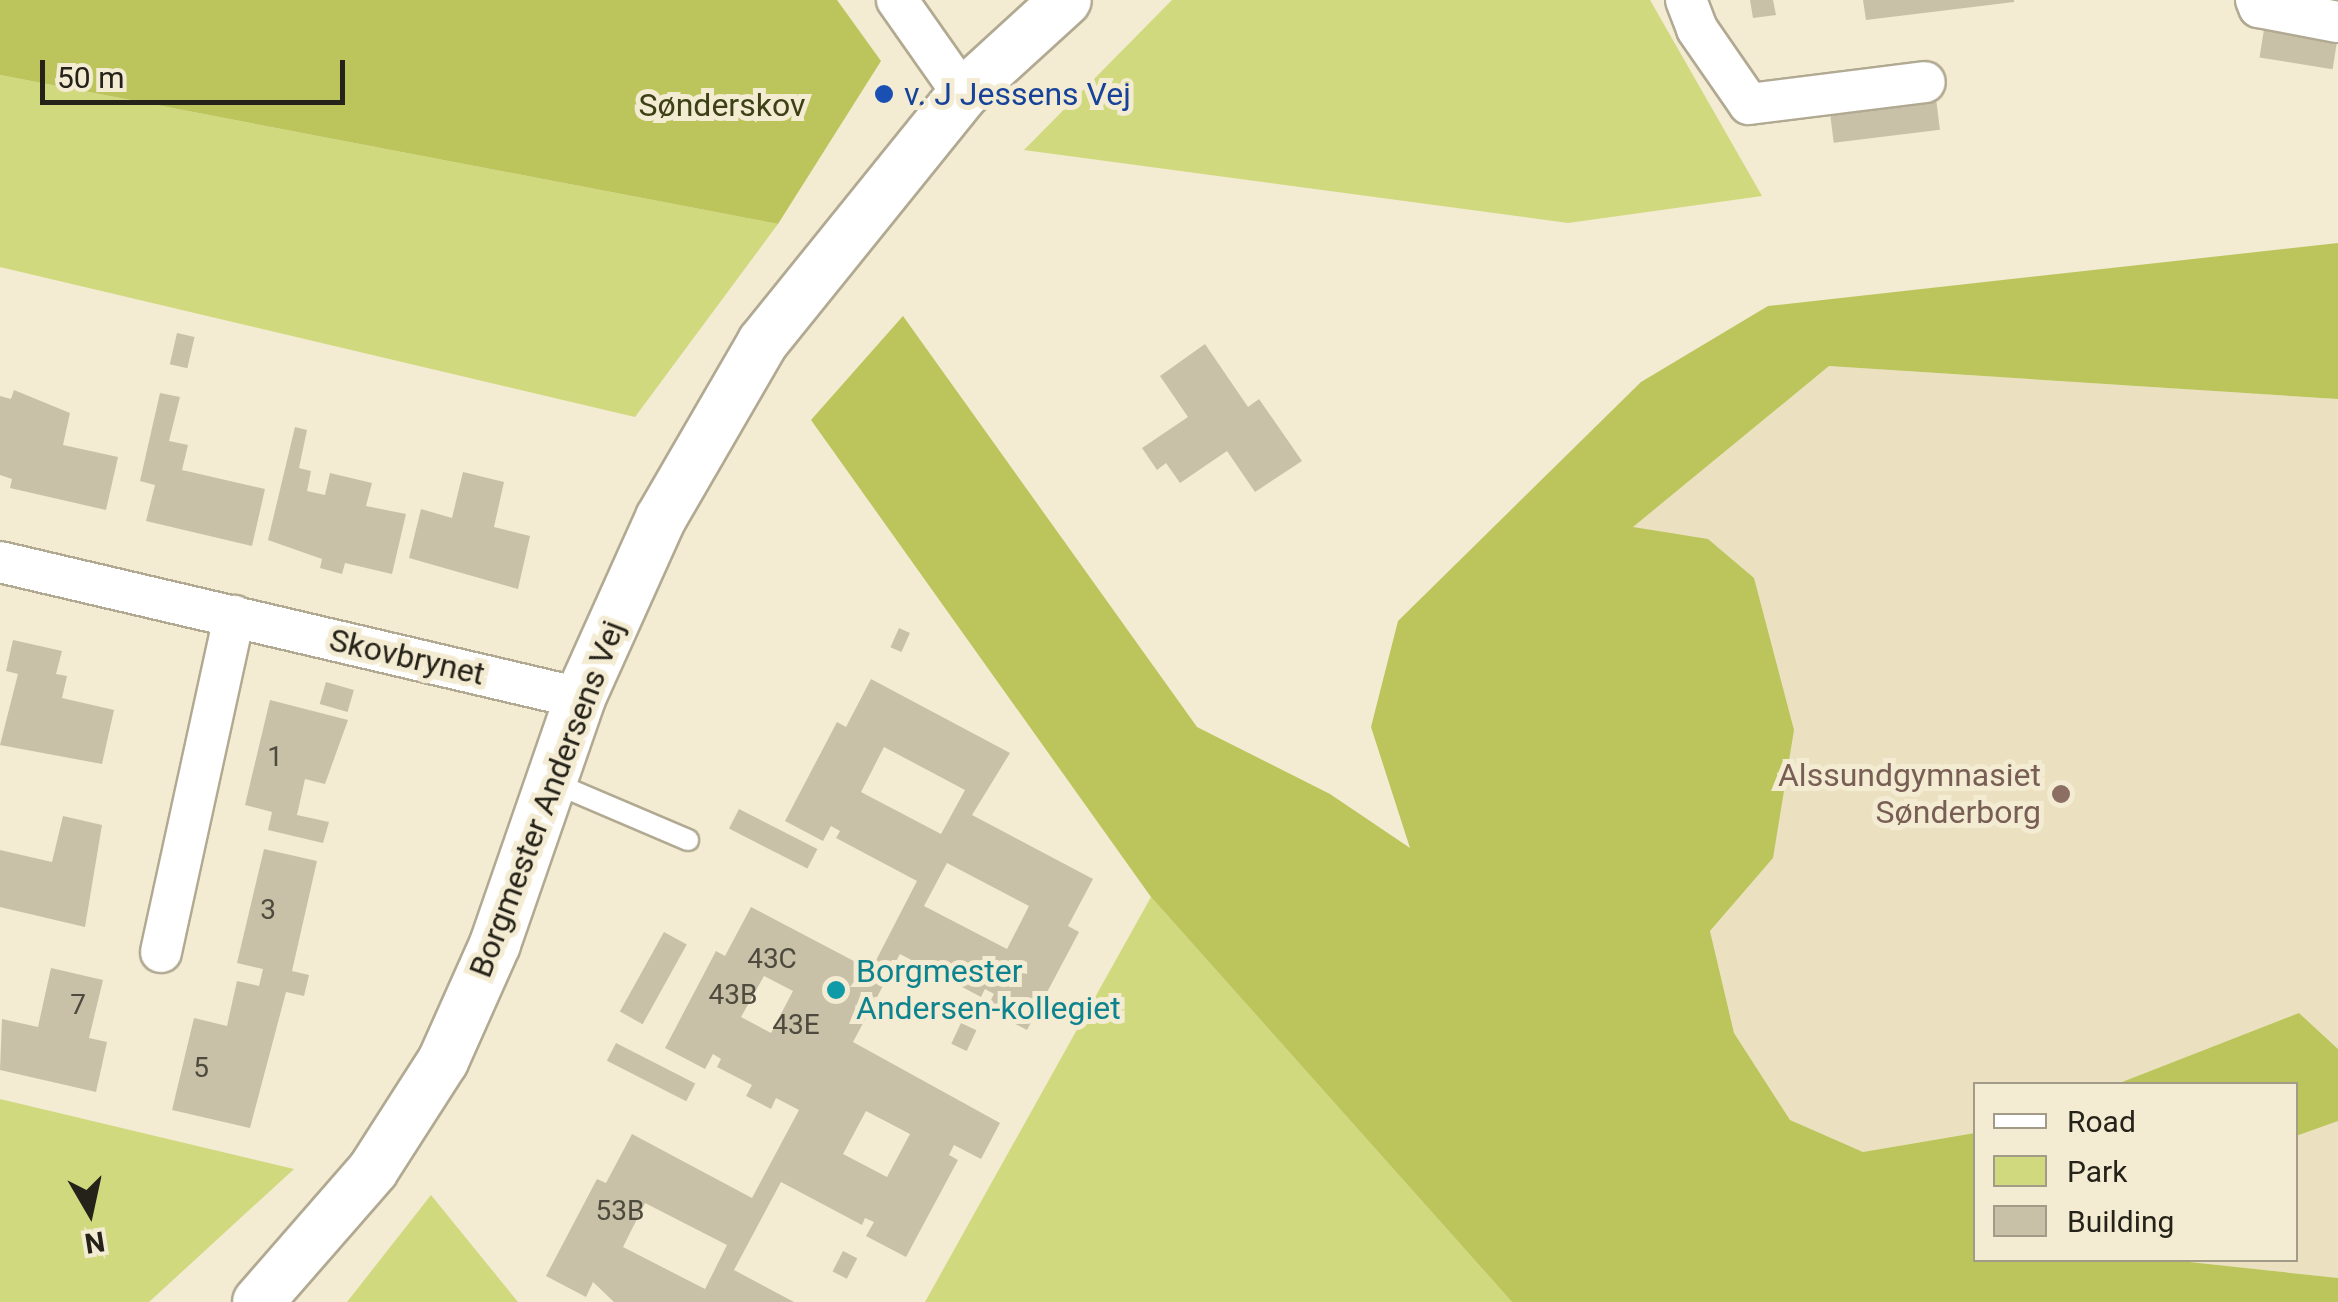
<!DOCTYPE html>
<meta charset="utf-8">
<style>
body{margin:0}
#map{position:relative;width:2338px;height:1302px;overflow:hidden;background:#f3ebd2;font-family:Roboto,sans-serif}
div>[style]{position:absolute}
.built>*{inset:0;background:#ebe1c0}
.green>*{inset:0;background:#d0d97e}
.forest>*{inset:0;background:#bbc55c}
.building>*{inset:0;background:#c8c1a8;transform-origin:0 0}
.roads{filter:drop-shadow(2px 0 #b1a991) drop-shadow(-2px 0 #b1a991) drop-shadow(0 2px #b1a991) drop-shadow(0 -2px #b1a991)}
.service>*{height:20px;margin:-10px;padding:0 10px;transform-origin:10px;border-radius:10px;background:#fff}
.minor>*{height:40px;margin:-20px;padding:0 20px;transform-origin:20px;border-radius:20px;background:#fff}
.tertiary>*{height:50px;margin:-25px;padding:0 25px;transform-origin:25px;border-radius:25px;background:#fff}
.dots>*{width:28px;height:28px;translate:-50% -50%;box-sizing:border-box;border:5px solid #f3ebd2;border-radius:50%}
span{translate:-50% -50%;white-space:nowrap;text-align:center;line-height:1.15;-webkit-text-stroke:10px #f3ebd2;paint-order:stroke}
.number-label{font-size:28px;color:#4e4a3d}
.number-label span{-webkit-text-stroke-width:0}
.transit-label{font-size:32px;color:#164399}
.left{translate:0 -50%;text-align:left}
.park-label{font-size:32px;color:#3c4014}
.street-label{font-size:32px;color:#252219}
.education-label{font-size:32px;color:#785e54}
.right{translate:-100% -50%;text-align:right}
.culture-label{font-size:32px;color:#0d838f}
.legend{position:absolute;left:1973px;top:1082px;width:325px;height:180px;box-sizing:border-box;background:#f3ebd2;border:2px solid #a19b88;margin:0;padding:12px 18px;list-style:none;font-size:30px;color:#252219}
.legend li{display:flex;align-items:center;gap:20px;height:50px}
.legend b{width:50px;border:2px solid #a19b88}
.north{position:absolute;left:40px;top:1162px;width:100px;height:100px;-webkit-text-stroke:8px #f3ebd2;paint-order:stroke;rotate:171deg;font-size:28px;font-weight:700;line-height:40px;text-align:center;color:#252219}
.north::after{content:'';display:block;margin:auto;width:35px;height:45px;background:#252219;clip-path:polygon(50% 0,100% 100%,50% 72%,0 100%)}
.scale{position:absolute;left:40px;top:60px;width:305px;height:45px;box-sizing:border-box;border:5px solid #252219;border-top:0;padding-left:12px;font-size:30px;line-height:35px;white-space:nowrap;color:#252219;-webkit-text-stroke:8px #f3ebd2;paint-order:stroke}
</style>
<div id="map">
<div class="built">
<div style="clip-path:polygon(1829px 366px,2338px 399px,2338px 1049px,2299px 1013px,2117px 1084px,1976px 1084px,1975px 1133px,1863px 1152px,1790px 1120px,1734px 1033px,1710px 931px,1773px 858px,1632px 528px)"></div>
<div style="clip-path:polygon(2338px 1121px,2338px 1278px,2171px 1260px,2296px 1260px,2296px 1136px)"></div>
</div>
<div class="green">
<div style="clip-path:polygon(1172px 0,1650px 0,1762px 196px,1568px 223px,1024px 150px)"></div>
<div style="clip-path:polygon(0 75px,778px 224px,635px 417px,0 267px)"></div>
<div style="clip-path:polygon(1151px 897px,1512px 1302px,925px 1302px)"></div>
<div style="clip-path:polygon(0 1099px,294px 1169px,149px 1302px,0 1302px)"></div>
<div style="clip-path:polygon(431px 1195px,518px 1302px,347px 1302px)"></div>
</div>
<div class="forest">
<div style="clip-path:polygon(0 0,837px 0,881px 61px,778px 224px,0 75px)"></div>
<div style="clip-path:polygon(2338px 243px,2338px 399px,1829px 366px,1633px 527px,1708px 539px,1754px 578px,1794px 730px,1773px 858px,1710px 931px,1734px 1033px,1790px 1120px,1863px 1152px,1975px 1133px,1976px 1260px,2171px 1260px,2338px 1278px,2338px 1302px,1512px 1302px,1151px 897px,811px 420px,903px 316px,1197px 727px,1330px 794px,1410px 848px,1371px 727px,1398px 621px,1641px 382px,1768px 306px)"></div>
<div style="clip-path:polygon(2299px 1013px,2338px 1049px,2338px 1121px,2296px 1136px,2296px 1084px,2117px 1084px)"></div>
</div>
<div class="building">
<div style="clip-path:polygon(1750px 0,1773px 0,1776px 15px,1753px 18px)"></div>
<div style="clip-path:polygon(1863px 0,2014px 0,2014px 2px,1866px 20px)"></div>
<div style="left:2265px;top:23px;width:74px;height:35px;rotate:9deg"></div>
<div style="left:1936px;top:98px;width:32px;height:107px;rotate:83deg"></div>
<div style="left:177px;top:333px;width:18px;height:32px;rotate:13deg"></div>
<div style="clip-path:polygon(1205px 344px,1248px 407px,1259px 399px,1302px 461px,1255px 492px,1227px 451px,1180px 483px,1166px 463px,1157px 470px,1142px 448px,1188px 417px,1160px 376px)"></div>
<div style="clip-path:polygon(14px 390px,70px 413px,63px 445px,118px 457px,106px 510px,10px 488px,12px 479px,0 475px,0 396px,11px 399px)"></div>
<div style="clip-path:polygon(160px 393px,180px 397px,169px 441px,188px 445px,182px 470px,265px 489px,252px 546px,146px 521px,155px 485px,140px 481px)"></div>
<div style="clip-path:polygon(295px 427px,307px 430px,299px 468px,311px 471px,307px 491px,325px 495px,330px 473px,372px 483px,366px 506px,406px 514px,392px 574px,345px 563px,342px 574px,320px 568px,322px 559px,268px 540px)"></div>
<div style="clip-path:polygon(463px 472px,504px 482px,494px 527px,530px 536px,518px 589px,409px 558px,421px 509px,452px 518px)"></div>
<div style="left:899px;top:628px;width:12px;height:21px;rotate:24deg"></div>
<div style="clip-path:polygon(13px 640px,62px 651px,56px 674px,67px 676px,62px 698px,114px 710px,102px 764px,0 745px,18px 674px,6px 671px)"></div>
<div style="clip-path:polygon(evenodd,871px 679px,1010px 753px,972px 815px,1093px 879px,1068px 926px,1079px 932px,1027px 1030px,986px 1009px,994px 994px,985px 989px,981px 997px,900px 954px,853px 1042px,1000px 1123px,981px 1159px,954px 1145px,949px 1155px,958px 1160px,906px 1257px,866px 1236px,874px 1222px,865px 1218px,862px 1225px,781px 1182px,734px 1270px,794px 1302px,614px 1302px,593px 1282px,586px 1297px,546px 1276px,597px 1179px,606px 1183px,632px 1134px,752px 1198px,799px 1110px,776px 1098px,771px 1109px,746px 1096px,752px 1085px,717px 1067px,721px 1059px,713px 1054px,705px 1069px,665px 1048px,716px 951px,725px 956px,751px 907px,871px 970px,917px 881px,836px 838px,840px 831px,831px 826px,823px 841px,785px 821px,837px 722px,846px 727px,871px 679px,884px 747px,965px 790px,941px 834px,861px 792px,884px 747px,871px 679px,947px 863px,1029px 906px,1007px 949px,924px 906px,947px 863px,871px 679px,764px 976px,793px 991px,771px 1033px,741px 1017px,764px 976px,871px 679px,866px 1111px,910px 1134px,887px 1177px,843px 1154px,866px 1111px,871px 679px,645px 1203px,727px 1245px,705px 1289px,623px 1247px,645px 1203px)"></div>
<div style="left:326px;top:682px;width:29px;height:23px;rotate:16deg"></div>
<div style="clip-path:polygon(270px 700px,348px 720px,325px 784px,305px 779px,297px 815px,329px 822px,323px 843px,268px 830px,272px 812px,245px 805px)"></div>
<div style="left:739px;top:809px;width:88px;height:22px;rotate:27deg"></div>
<div style="clip-path:polygon(63px 816px,102px 825px,85px 927px,0 907px,0 850px,52px 862px)"></div>
<div style="clip-path:polygon(264px 849px,317px 861px,292px 971px,309px 975px,304px 996px,286px 992px,250px 1128px,172px 1110px,194px 1018px,227px 1026px,237px 981px,259px 986px,263px 969px,237px 963px)"></div>
<div style="left:664px;top:932px;width:26px;height:91px;rotate:29deg"></div>
<div style="clip-path:polygon(51px 968px,103px 980px,89px 1038px,107px 1042px,96px 1092px,0 1070px,2px 1019px,38px 1027px)"></div>
<div style="left:961px;top:1023px;width:17px;height:23px;rotate:25deg"></div>
<div style="left:616px;top:1043px;width:89px;height:20px;rotate:27deg"></div>
<div style="left:843px;top:1251px;width:16px;height:23px;rotate:27deg"></div>
</div>
<div class="roads">
<div class="service">
<div style="left:552px;top:782px;width:148px;rotate:23.1deg"></div>
</div>
<div class="minor">
<div style="left:897px;top:0;width:115px;rotate:54.9deg"></div>
<div style="left:1686px;top:0;width:31px;rotate:69deg"></div>
<div style="left:1697px;top:29px;width:91px;rotate:55.3deg"></div>
<div style="left:1749px;top:104px;width:177px;rotate:-7.1deg"></div>
<div style="left:2256px;top:0;width:8px;rotate:67deg"></div>
<div style="left:2259px;top:7px;width:80px;rotate:10.8deg"></div>
<div style="left:0;top:562px;width:596px;rotate:13.2deg"></div>
<div style="left:161px;top:952px;width:344px;rotate:-77.7deg"></div>
</div>
<div class="tertiary">
<div style="left:258px;top:1302px;width:175px;rotate:-48.9deg"></div>
<div style="left:373px;top:1170px;width:130px;rotate:-57.3deg"></div>
<div style="left:443px;top:1061px;width:128px;rotate:-66deg"></div>
<div style="left:495px;top:944px;width:260px;rotate:-70.9deg"></div>
<div style="left:580px;top:698px;width:197px;rotate:-65.8deg"></div>
<div style="left:661px;top:518px;width:203px;rotate:-59.9deg"></div>
<div style="left:763px;top:342px;width:319px;rotate:-51.1deg"></div>
<div style="left:963px;top:94px;width:139px;rotate:-42.4deg"></div>
</div>
</div>
<div class="dots">
<div style="left:884px;top:94px;background:#1a4fb4"></div>
<div style="left:2061px;top:794px;background:#8d6e63"></div>
<div style="left:836px;top:990px;background:#0f9aa8"></div>
</div>
<div class="number-label">
<span style="left:275px;top:757px">1</span>
<span style="left:268px;top:910px">3</span>
<span style="left:772px;top:959px">43C</span>
<span style="left:733px;top:995px">43B</span>
<span style="left:78px;top:1005px">7</span>
<span style="left:796px;top:1025px">43E</span>
<span style="left:201px;top:1068px">5</span>
<span style="left:620px;top:1211px">53B</span>
</div>
<div class="transit-label">
<span class="left" style="left:904px;top:94px">v. J Jessens Vej</span>
</div>
<div class="park-label">
<span style="left:722px;top:105px">Sønderskov</span>
</div>
<div class="street-label">
<span style="left:407px;top:657px;rotate:13deg">Skovbrynet</span>
<span style="left:547px;top:799px;rotate:-69deg">Borgmester Andersens Vej</span>
</div>
<div class="education-label">
<span class="right" style="left:2041px;top:794px">Alssundgymnasiet<br>Sønderborg</span>
</div>
<div class="culture-label">
<span class="left" style="left:856px;top:990px">Borgmester<br>Andersen-kollegiet</span>
</div>
<ul class="legend">
<li><b style="height:12px;background:#fff"></b>Road</li>
<li><b style="height:28px;background:#d0d97e"></b>Park</li>
<li><b style="height:28px;background:#c8c1a8"></b>Building</li>
</ul>
<div class="north">N</div>
<div class="scale">50 m</div>
</div>
